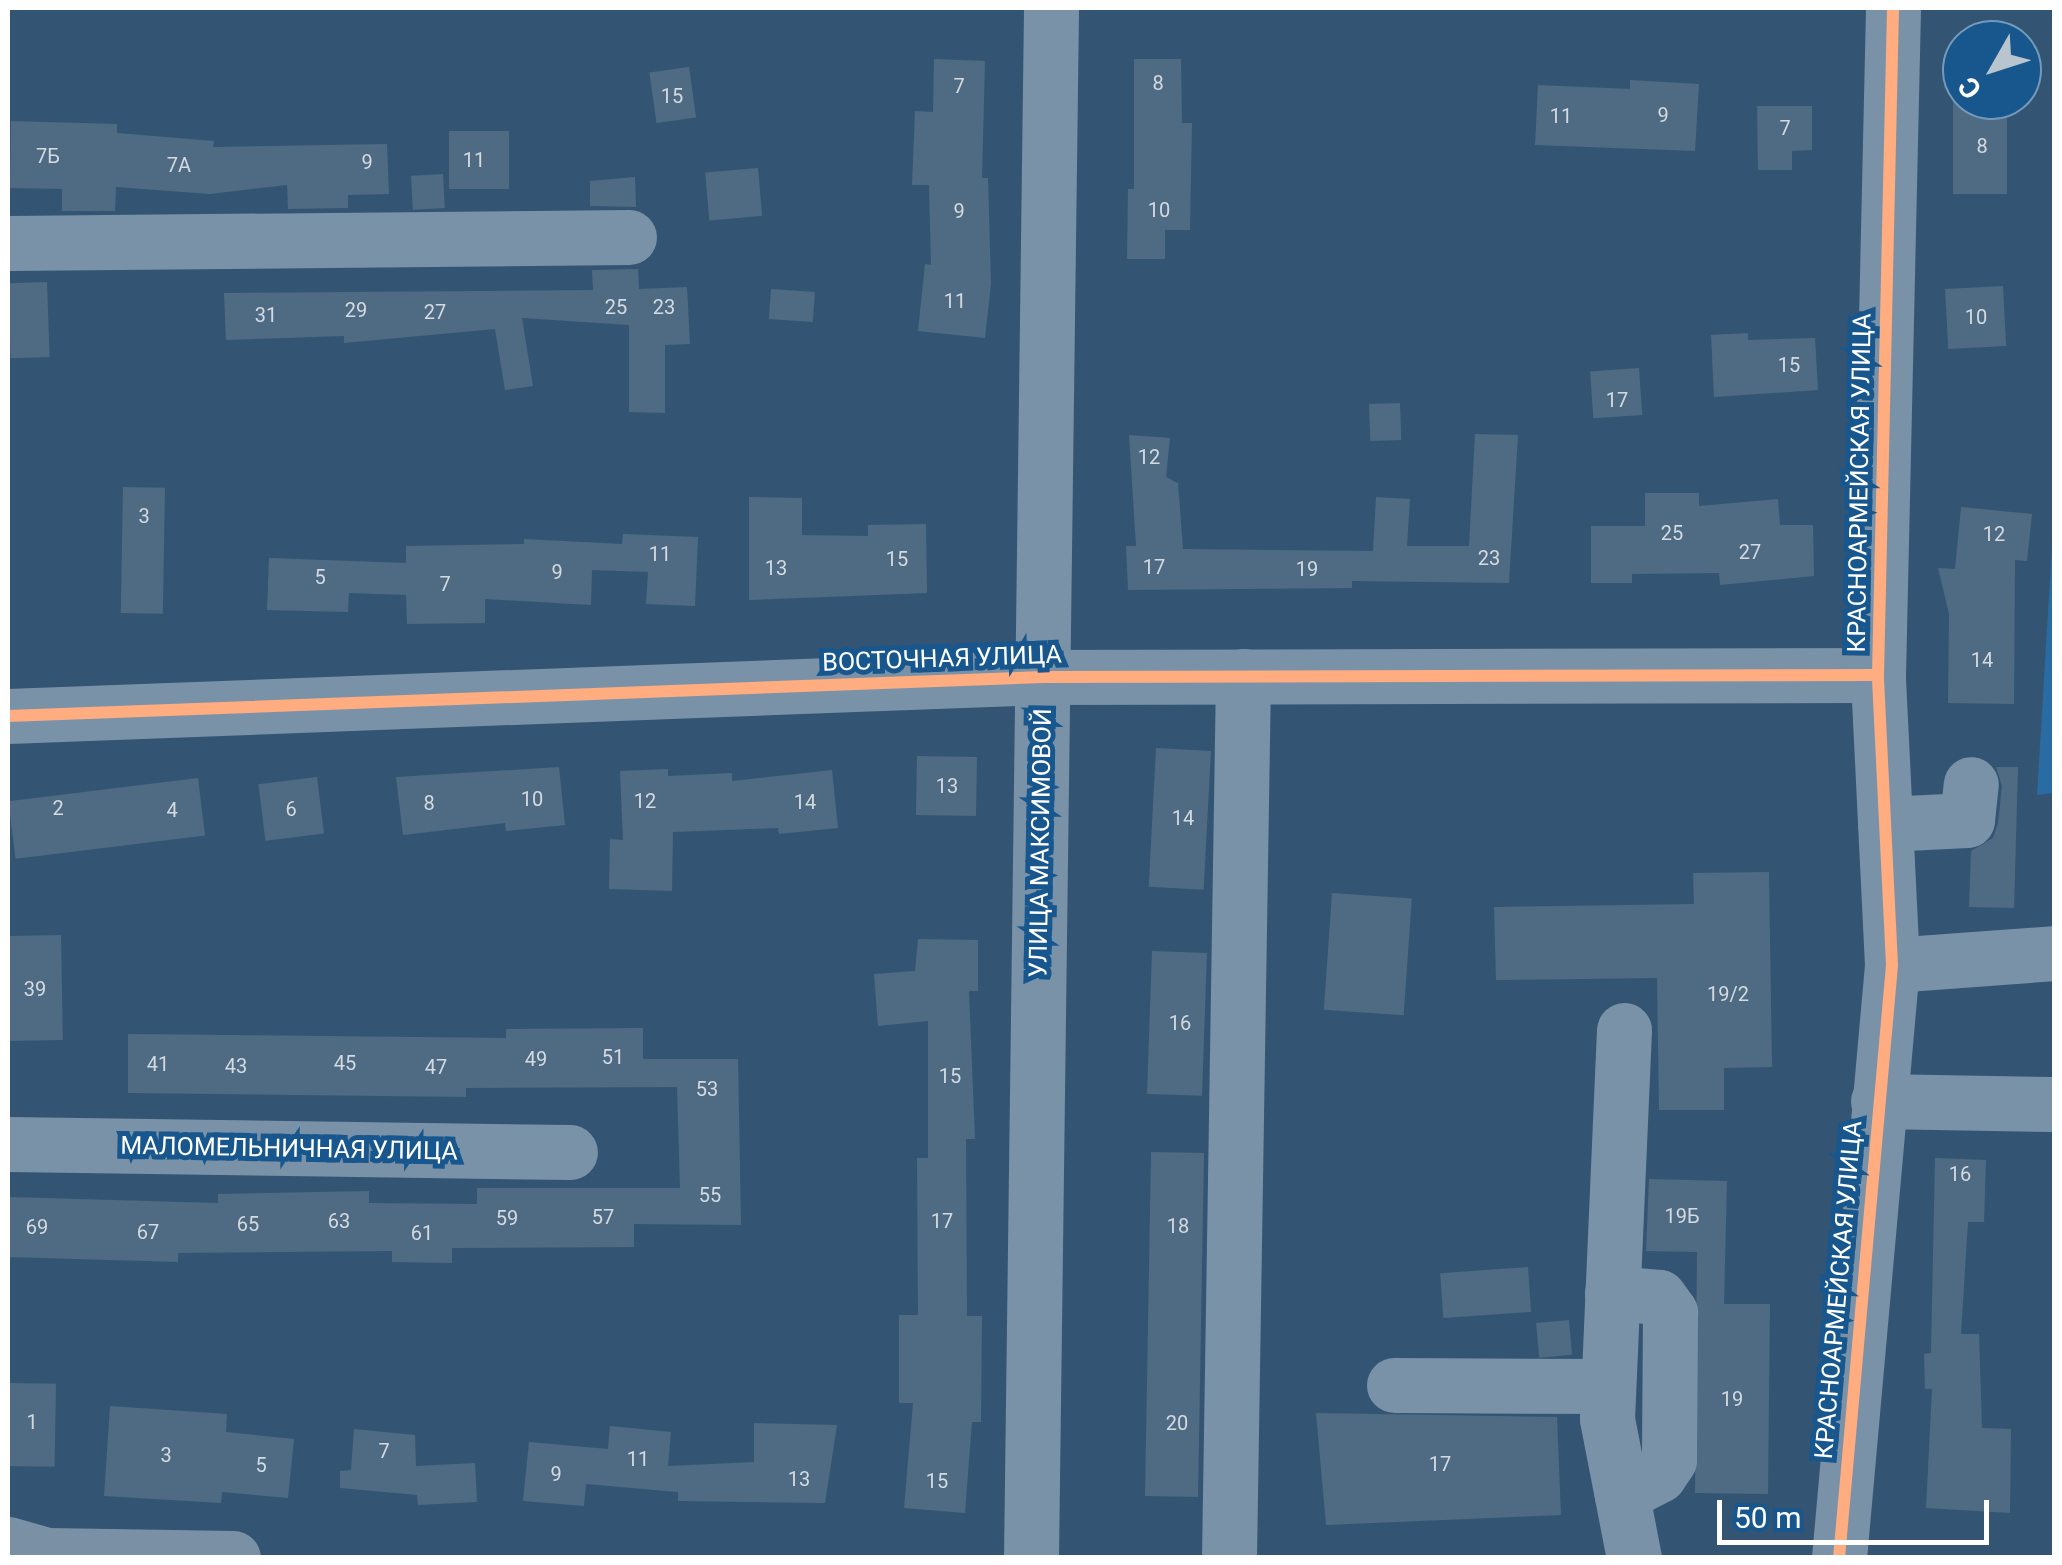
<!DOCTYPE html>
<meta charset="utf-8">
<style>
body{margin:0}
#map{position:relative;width:2062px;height:1565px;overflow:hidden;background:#335573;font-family:Roboto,sans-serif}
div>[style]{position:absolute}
.green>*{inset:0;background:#296ca3}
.building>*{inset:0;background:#4f6b83;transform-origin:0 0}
.minor>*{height:55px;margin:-27.5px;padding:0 27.5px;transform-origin:27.5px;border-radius:27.5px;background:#7a92a7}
.major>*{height:55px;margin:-27.5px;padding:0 27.5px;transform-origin:27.5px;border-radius:27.5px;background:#7a91a5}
.cycleway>*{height:12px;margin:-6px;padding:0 6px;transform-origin:6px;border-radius:6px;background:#ffac80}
span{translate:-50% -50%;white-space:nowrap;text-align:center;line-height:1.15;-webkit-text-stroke:10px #18578e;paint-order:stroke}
.number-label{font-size:20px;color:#d3dae0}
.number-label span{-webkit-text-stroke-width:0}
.street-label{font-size:25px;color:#fff}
.frame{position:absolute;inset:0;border:10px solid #fff;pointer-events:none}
.north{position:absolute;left:1942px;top:20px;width:100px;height:100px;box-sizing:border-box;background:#18578e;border:2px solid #749abb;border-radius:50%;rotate:231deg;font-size:28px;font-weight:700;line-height:40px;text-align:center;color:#fff}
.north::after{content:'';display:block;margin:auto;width:35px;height:45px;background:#b8c4ce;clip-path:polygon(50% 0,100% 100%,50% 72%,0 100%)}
.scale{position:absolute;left:1717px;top:1500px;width:272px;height:45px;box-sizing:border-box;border:5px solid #fff;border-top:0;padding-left:12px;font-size:30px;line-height:35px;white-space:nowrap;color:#fff;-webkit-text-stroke:8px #18578e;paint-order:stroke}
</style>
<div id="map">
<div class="green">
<div style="clip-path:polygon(2054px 514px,2054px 793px,2037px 795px)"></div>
</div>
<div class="building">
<div style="clip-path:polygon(934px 59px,985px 61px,982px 178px,988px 178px,991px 284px,985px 338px,918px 331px,925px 264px,931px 265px,929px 185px,912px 185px,915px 111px,933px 112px)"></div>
<div style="clip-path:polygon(1134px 59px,1181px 59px,1182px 123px,1192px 123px,1190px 230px,1165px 230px,1165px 259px,1127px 259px,1128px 189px,1134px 189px)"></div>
<div style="left:689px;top:67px;width:51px;height:40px;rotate:82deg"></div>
<div style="clip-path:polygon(1630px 80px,1699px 84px,1695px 151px,1535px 145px,1538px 85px,1630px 89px)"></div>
<div style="left:1953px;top:100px;width:54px;height:94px"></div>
<div style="clip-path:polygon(1757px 106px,1812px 106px,1812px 150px,1792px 151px,1792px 170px,1758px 170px)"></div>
<div style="clip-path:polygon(11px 121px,117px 124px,117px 133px,214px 141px,213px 147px,387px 144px,389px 194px,348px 195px,348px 208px,288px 209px,287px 185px,210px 194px,116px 187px,115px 211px,62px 211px,62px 189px,10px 188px)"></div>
<div style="left:449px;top:131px;width:60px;height:58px"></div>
<div style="left:758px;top:168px;width:48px;height:53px;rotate:85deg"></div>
<div style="left:443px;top:174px;width:34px;height:32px;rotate:87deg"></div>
<div style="clip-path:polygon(635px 177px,636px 207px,590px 206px,590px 181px)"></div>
<div style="clip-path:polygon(638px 269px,639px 289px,687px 287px,690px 344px,665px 345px,665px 413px,629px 412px,629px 325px,522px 318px,533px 386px,505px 390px,495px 329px,344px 343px,344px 336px,226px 340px,224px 293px,593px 290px,592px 270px)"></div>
<div style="left:47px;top:282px;width:75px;height:39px;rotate:88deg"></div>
<div style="left:2003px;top:286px;width:60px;height:58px;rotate:87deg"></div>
<div style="left:771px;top:289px;width:44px;height:30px;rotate:4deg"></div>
<div style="clip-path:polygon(1748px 333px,1748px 340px,1815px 338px,1818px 390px,1714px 397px,1711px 335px)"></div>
<div style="left:1639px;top:368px;width:47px;height:49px;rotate:86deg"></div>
<div style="left:1400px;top:403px;width:37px;height:31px;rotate:88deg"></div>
<div style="clip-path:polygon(1475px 434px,1518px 435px,1509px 583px,1352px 581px,1352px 588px,1128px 590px,1126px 546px,1136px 546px,1129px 435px,1170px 438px,1166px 477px,1178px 483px,1183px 549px,1373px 551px,1376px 497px,1410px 499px,1407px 546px,1469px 546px)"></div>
<div style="left:123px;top:487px;width:42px;height:126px;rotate:1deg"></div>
<div style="clip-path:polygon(1645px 493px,1699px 493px,1699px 506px,1778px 499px,1780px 525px,1813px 525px,1814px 576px,1720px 585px,1719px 573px,1632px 574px,1632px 583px,1591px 583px,1591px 526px,1645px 526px)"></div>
<div style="clip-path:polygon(749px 497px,802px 498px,802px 535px,868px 536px,868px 525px,926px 524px,927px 593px,749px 600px)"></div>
<div style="clip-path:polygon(1961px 507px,2032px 514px,2027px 561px,2015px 560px,2014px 704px,1948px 703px,1949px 614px,1938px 568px,1955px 569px)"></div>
<div style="clip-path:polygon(623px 534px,698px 537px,695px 606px,646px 604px,648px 572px,592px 570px,591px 605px,485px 599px,485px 623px,407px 624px,406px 595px,349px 593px,348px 612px,267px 610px,269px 558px,406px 563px,406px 546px,524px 544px,524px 539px,622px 544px)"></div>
<div style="left:1156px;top:748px;width:55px;height:139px;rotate:3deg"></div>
<div style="left:917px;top:756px;width:60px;height:59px;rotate:1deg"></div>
<div style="clip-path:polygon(559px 767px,565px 825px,506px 831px,505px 823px,403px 835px,396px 777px)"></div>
<div style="clip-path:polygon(1996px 767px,2018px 767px,2014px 908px,1969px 907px,1971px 851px,1993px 838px,1998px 823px,2002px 786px)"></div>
<div style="clip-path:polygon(668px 769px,668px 776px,732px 773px,732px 781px,832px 770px,838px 828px,779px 834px,778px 828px,673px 832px,672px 891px,609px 889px,610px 839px,623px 840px,620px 771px)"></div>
<div style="left:317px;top:777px;width:57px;height:59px;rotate:83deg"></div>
<div style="left:198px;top:778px;width:58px;height:191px;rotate:83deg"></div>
<div style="clip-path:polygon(1769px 872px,1772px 1067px,1724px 1068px,1724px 1110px,1659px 1110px,1657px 978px,1496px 980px,1494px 907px,1694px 904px,1693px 873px)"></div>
<div style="left:1332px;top:893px;width:80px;height:117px;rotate:4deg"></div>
<div style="left:61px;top:935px;width:105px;height:53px;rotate:89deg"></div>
<div style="clip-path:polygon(918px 939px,978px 940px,978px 991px,969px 991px,975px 1139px,966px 1139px,967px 1316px,982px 1316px,981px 1422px,972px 1422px,965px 1513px,904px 1508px,913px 1403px,899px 1403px,899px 1315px,918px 1315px,917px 1158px,928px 1158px,928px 1021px,878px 1026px,874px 974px,915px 971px)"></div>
<div style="left:1152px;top:951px;width:55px;height:143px;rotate:2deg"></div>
<div style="clip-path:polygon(643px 1028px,643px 1059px,738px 1059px,741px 1225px,634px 1224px,634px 1247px,452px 1248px,452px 1263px,392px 1262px,392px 1251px,178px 1253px,178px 1262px,8px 1257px,8px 1197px,218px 1203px,218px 1194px,369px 1191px,369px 1203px,477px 1204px,477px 1188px,680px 1188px,677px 1087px,466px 1088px,466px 1097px,128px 1093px,128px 1034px,506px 1038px,506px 1029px)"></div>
<div style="left:1204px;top:1153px;width:344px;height:53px;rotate:91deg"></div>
<div style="clip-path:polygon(1935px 1158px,1986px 1160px,1984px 1222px,1968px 1222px,1961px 1334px,1979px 1334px,1982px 1428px,2011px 1429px,2010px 1513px,1926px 1508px,1932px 1389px,1925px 1389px,1924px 1354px,1931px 1353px)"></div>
<div style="clip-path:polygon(1649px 1179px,1727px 1181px,1724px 1304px,1770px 1304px,1768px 1494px,1695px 1493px,1697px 1252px,1646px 1251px)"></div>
<div style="left:1528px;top:1267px;width:45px;height:88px;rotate:86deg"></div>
<div style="left:1569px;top:1320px;width:35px;height:33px;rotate:85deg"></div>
<div style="left:10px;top:1383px;width:46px;height:83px;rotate:1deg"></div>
<div style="clip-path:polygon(110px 1406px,227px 1414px,226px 1432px,294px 1439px,288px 1498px,222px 1492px,221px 1503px,104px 1496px)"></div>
<div style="clip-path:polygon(1316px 1413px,1557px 1417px,1561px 1515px,1326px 1525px)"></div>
<div style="clip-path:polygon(754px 1423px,837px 1425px,825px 1503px,678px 1501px,678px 1492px,586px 1484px,584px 1506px,523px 1501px,529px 1442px,608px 1449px,610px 1426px,671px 1432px,668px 1466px,754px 1462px)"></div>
<div style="clip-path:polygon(354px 1429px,415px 1435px,416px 1466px,475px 1463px,477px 1502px,418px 1505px,417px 1495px,340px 1488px,340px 1471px,351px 1470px)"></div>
</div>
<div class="minor">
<div style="left:8px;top:243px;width:621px;rotate:-0.55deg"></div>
<div style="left:8px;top:716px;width:1037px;rotate:-2.16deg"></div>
<div style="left:1044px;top:677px;width:834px;rotate:-0.14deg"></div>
<div style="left:1885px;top:824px;width:82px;rotate:-2.8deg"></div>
<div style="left:1967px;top:820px;width:36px;rotate:-84deg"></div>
<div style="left:1892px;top:965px;width:162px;rotate:-4.2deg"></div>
<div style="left:1624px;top:1030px;width:389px;rotate:92.5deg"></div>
<div style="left:1607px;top:1419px;width:142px;rotate:79deg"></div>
<div style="left:1878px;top:1101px;width:176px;rotate:1deg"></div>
<div style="left:8px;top:1144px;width:562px;rotate:0.82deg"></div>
<div style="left:1612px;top:1293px;width:47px;rotate:4.9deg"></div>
<div style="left:1659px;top:1297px;width:19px;rotate:54deg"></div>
<div style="left:1670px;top:1312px;width:148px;rotate:90.4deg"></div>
<div style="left:1669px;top:1460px;width:18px;rotate:124deg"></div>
<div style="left:1659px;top:1475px;width:42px;rotate:152.8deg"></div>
<div style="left:1394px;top:1385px;width:213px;rotate:0.3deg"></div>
<div style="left:1031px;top:1558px;width:1550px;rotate:-89.26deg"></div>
<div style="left:1229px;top:1558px;width:882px;rotate:-89.09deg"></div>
<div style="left:1839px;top:1558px;width:595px;rotate:-84.89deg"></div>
<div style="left:1892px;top:965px;width:290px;rotate:-92.8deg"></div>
<div style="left:1878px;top:675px;width:667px;rotate:-88.71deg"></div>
</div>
<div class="major">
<div style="left:8px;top:1544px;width:41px;rotate:15.8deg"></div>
<div style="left:47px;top:1555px;width:186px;rotate:0.9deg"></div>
</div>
<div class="cycleway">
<div style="left:8px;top:716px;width:1037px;rotate:-2.16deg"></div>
<div style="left:1044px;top:677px;width:834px;rotate:-0.14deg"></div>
<div style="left:1839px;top:1558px;width:595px;rotate:-84.89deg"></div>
<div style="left:1892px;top:965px;width:290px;rotate:-92.8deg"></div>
<div style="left:1878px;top:675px;width:667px;rotate:-88.71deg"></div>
</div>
<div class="number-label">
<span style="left:1158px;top:83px">8</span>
<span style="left:959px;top:86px">7</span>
<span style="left:672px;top:96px">15</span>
<span style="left:1663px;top:115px">9</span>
<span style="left:1561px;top:116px">11</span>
<span style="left:1785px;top:128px">7</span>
<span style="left:1982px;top:146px">8</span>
<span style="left:48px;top:156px">7Б</span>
<span style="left:474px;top:160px">11</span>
<span style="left:367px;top:162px">9</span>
<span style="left:179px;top:165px">7А</span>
<span style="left:1159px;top:210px">10</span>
<span style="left:959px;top:211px">9</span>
<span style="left:955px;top:301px">11</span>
<span style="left:616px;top:307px">25</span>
<span style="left:664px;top:307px">23</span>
<span style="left:356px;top:310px">29</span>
<span style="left:435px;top:312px">27</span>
<span style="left:266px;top:315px">31</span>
<span style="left:1976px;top:317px">10</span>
<span style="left:1789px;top:365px">15</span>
<span style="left:1617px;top:400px">17</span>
<span style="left:1149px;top:457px">12</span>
<span style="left:144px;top:516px">3</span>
<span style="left:1672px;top:533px">25</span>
<span style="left:1994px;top:534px">12</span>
<span style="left:1750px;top:552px">27</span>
<span style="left:660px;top:554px">11</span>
<span style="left:1489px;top:558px">23</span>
<span style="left:897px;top:559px">15</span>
<span style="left:1154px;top:567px">17</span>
<span style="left:776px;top:568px">13</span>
<span style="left:1307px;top:569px">19</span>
<span style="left:557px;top:572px">9</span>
<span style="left:320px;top:577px">5</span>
<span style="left:445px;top:584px">7</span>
<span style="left:1982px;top:660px">14</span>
<span style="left:947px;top:786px">13</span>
<span style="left:532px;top:799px">10</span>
<span style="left:645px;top:801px">12</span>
<span style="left:805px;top:802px">14</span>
<span style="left:429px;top:803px">8</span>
<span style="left:58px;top:808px">2</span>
<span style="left:291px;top:809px">6</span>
<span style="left:172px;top:810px">4</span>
<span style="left:1183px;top:818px">14</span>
<span style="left:35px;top:989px">39</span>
<span style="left:1728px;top:994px">19/2</span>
<span style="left:1180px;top:1023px">16</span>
<span style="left:613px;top:1057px">51</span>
<span style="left:536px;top:1059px">49</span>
<span style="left:345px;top:1063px">45</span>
<span style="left:158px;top:1064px">41</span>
<span style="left:236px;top:1066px">43</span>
<span style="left:436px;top:1067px">47</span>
<span style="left:950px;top:1076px">15</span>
<span style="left:707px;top:1089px">53</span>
<span style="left:1960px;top:1174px">16</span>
<span style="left:710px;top:1195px">55</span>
<span style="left:1682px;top:1216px">19Б</span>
<span style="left:603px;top:1217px">57</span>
<span style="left:507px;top:1218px">59</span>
<span style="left:339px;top:1221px">63</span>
<span style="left:942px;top:1221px">17</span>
<span style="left:248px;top:1224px">65</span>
<span style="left:1178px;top:1226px">18</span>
<span style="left:37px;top:1227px">69</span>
<span style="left:148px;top:1232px">67</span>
<span style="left:422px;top:1233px">61</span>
<span style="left:1732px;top:1399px">19</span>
<span style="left:32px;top:1422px">1</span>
<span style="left:1177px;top:1423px">20</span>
<span style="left:384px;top:1451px">7</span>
<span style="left:166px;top:1455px">3</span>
<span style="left:638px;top:1459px">11</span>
<span style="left:1440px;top:1464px">17</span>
<span style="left:261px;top:1465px">5</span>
<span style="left:556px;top:1474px">9</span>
<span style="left:799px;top:1479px">13</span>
<span style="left:937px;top:1481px">15</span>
</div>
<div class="street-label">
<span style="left:1860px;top:483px;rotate:-89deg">КРАСНОАРМЕЙСКАЯ УЛИЦА</span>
<span style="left:942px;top:659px;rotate:-2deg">ВОСТОЧНАЯ УЛИЦА</span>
<span style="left:1041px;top:843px;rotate:-89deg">УЛИЦА МАКСИМОВОЙ</span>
<span style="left:289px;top:1149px;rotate:1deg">МАЛОМЕЛЬНИЧНАЯ УЛИЦА</span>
<span style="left:1839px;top:1290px;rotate:-85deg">КРАСНОАРМЕЙСКАЯ УЛИЦА</span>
</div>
<div class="frame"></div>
<div class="north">С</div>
<div class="scale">50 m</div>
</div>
